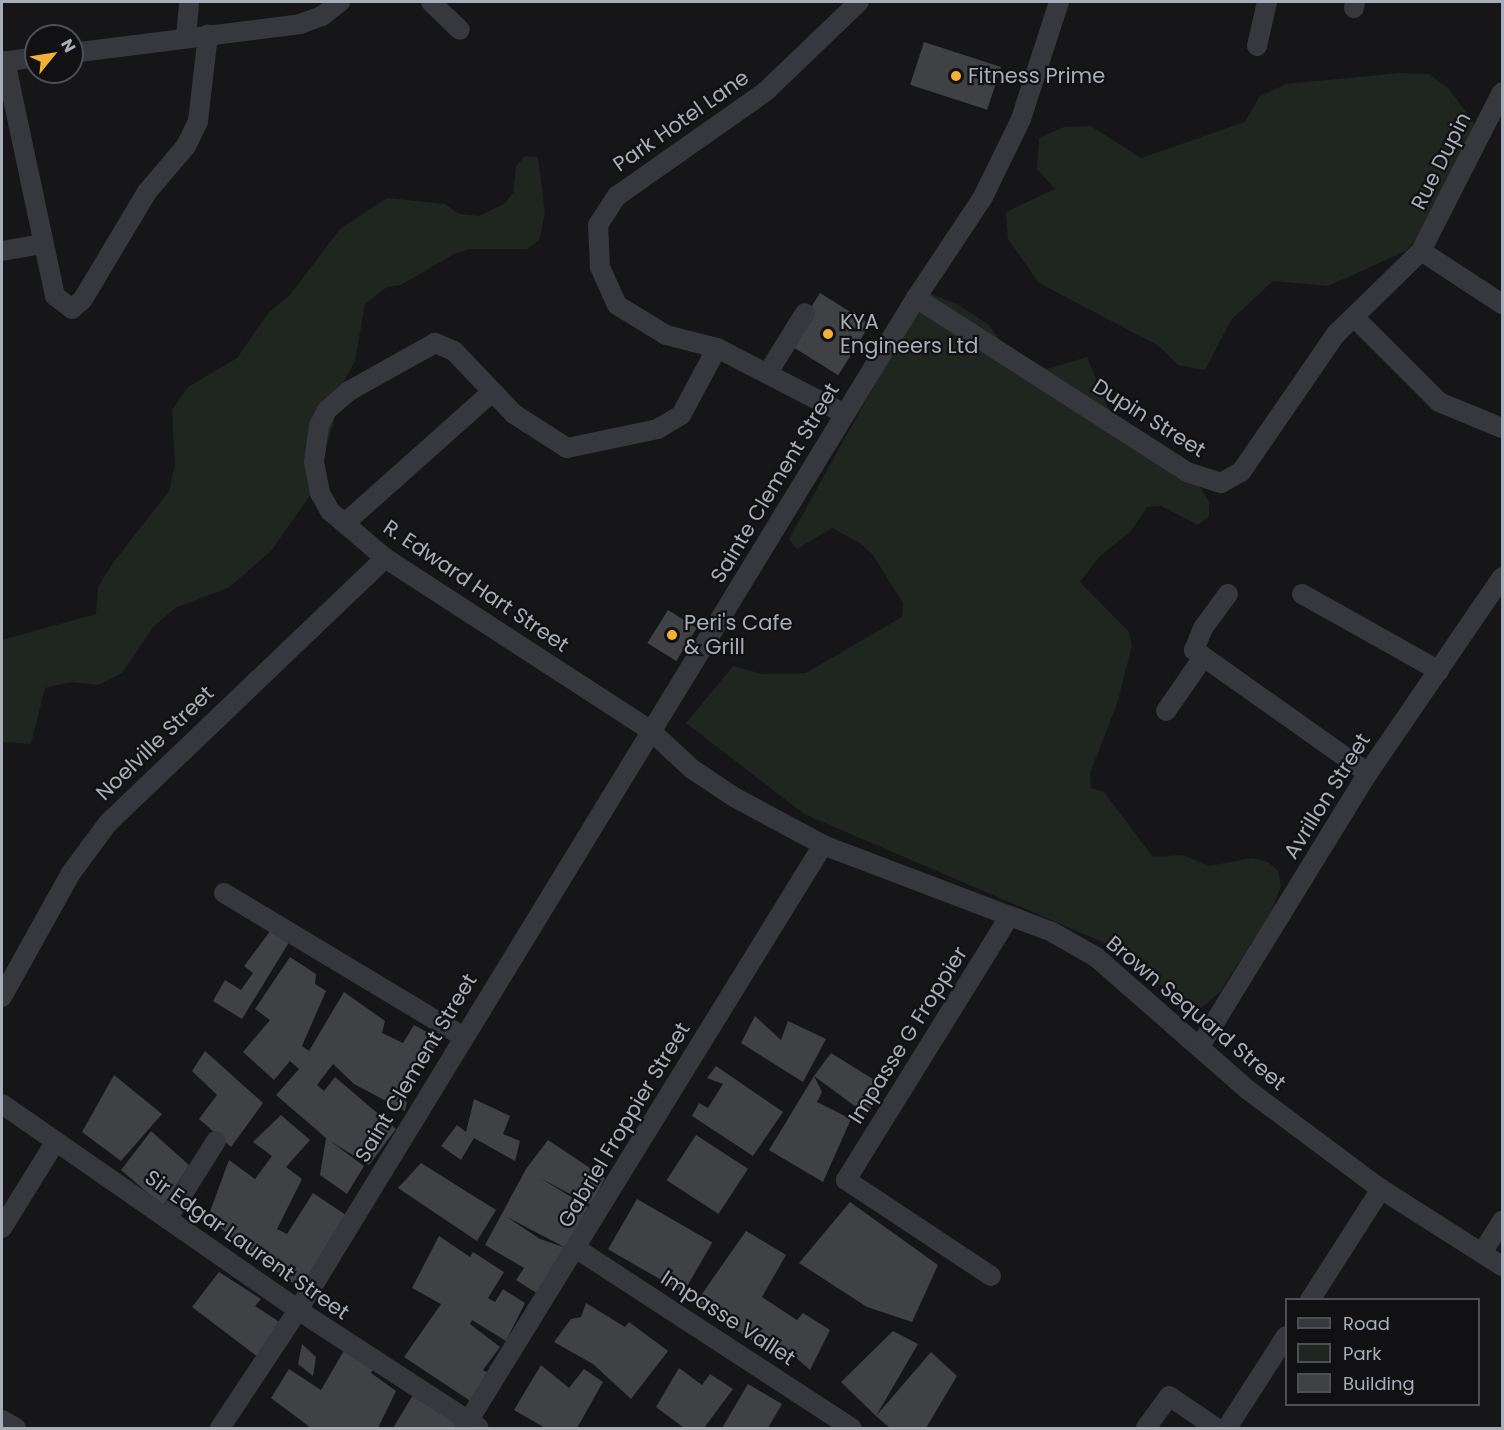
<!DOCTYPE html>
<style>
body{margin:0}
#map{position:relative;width:1504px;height:1430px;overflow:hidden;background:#161618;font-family:Poppins,sans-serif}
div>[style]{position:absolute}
.green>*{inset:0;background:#1e261f}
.building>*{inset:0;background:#404145;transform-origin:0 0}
.street>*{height:20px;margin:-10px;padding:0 10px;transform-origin:10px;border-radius:10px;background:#37383d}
.dots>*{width:16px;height:16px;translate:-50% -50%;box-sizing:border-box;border:3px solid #111113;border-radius:50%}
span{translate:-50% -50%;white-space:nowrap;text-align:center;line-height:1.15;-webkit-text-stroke:4.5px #111113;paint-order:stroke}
.poi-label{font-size:21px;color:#a8adb8}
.left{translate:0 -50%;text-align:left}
.street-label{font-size:21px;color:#a8adb8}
.frame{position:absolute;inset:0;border:3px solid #a8adb8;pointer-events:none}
.legend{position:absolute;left:1285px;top:1298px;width:195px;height:108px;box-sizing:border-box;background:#111113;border:2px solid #4d4f55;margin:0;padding:8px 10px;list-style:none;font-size:18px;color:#a8adb8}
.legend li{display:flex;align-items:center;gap:12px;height:30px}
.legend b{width:30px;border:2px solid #4d4f55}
.north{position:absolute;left:24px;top:24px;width:60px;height:60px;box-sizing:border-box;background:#111113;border:2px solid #4d4f55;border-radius:50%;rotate:60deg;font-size:16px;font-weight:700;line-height:24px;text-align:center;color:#a8adb8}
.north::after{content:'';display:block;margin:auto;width:21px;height:27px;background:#f2b134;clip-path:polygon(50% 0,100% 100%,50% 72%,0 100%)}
</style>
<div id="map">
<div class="green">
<div style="clip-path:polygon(1400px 73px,1429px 74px,1449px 89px,1476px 126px,1443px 208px,1406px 251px,1328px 286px,1273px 281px,1231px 320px,1205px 370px,1178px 365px,1159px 346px,1039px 283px,1008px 239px,1006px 212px,1055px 189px,1037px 169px,1039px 138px,1064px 127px,1091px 126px,1141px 158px,1245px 122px,1259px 97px,1286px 84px)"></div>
<div style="clip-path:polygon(525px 156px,538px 157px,545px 213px,539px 240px,527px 249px,469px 249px,454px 254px,401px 285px,387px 287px,365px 304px,355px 361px,334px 399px,334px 422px,311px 494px,271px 551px,228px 588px,177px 607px,154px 626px,122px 673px,98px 685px,71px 682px,45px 688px,31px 744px,2px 742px,2px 640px,96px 614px,98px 587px,113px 563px,169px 491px,175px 464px,172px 410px,188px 387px,237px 358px,269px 312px,290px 295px,340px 229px,387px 198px,445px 204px,459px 214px,479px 216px,504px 204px,513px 193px,516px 166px)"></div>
<div style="clip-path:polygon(926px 292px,957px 304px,989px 325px,1003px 345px,1047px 369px,1087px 357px,1109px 410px,1194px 476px,1209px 502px,1209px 516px,1198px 525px,1161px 506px,1147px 507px,1131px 531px,1099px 557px,1080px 582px,1129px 632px,1132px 646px,1117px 704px,1090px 773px,1091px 788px,1104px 792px,1153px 857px,1183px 855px,1209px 866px,1252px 858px,1268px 862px,1278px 871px,1281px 886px,1270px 914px,1220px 992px,1199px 1010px,1175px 997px,1112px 946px,804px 814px,686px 723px,733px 666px,762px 674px,806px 673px,902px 617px,903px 603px,873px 555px,860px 543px,832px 528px,797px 549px,789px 539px)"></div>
</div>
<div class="building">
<div style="left:924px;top:42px;width:81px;height:45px;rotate:18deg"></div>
<div style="left:820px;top:293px;width:59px;height:60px;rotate:32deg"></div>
<div style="left:668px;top:610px;width:34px;height:39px;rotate:32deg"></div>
<div style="clip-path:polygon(274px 926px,294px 934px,242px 1019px,213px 1001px,225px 980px,241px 990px,253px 973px,244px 966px)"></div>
<div style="clip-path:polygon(290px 957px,316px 974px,315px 984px,326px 991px,302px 1046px,309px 1051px,344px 992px,385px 1021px,382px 1033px,403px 1043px,414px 1025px,442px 1040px,413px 1070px,405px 1111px,354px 1084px,333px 1064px,317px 1085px,324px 1091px,335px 1077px,396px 1129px,369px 1165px,330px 1141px,364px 1166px,347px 1194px,320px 1175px,326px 1138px,276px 1095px,299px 1069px,290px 1061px,274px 1080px,243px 1052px,270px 1020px,255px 1009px)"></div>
<div style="clip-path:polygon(755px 1016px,781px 1040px,788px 1021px,826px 1039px,803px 1082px,741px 1043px)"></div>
<div style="clip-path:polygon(205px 1051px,263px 1103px,231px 1147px,199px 1119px,217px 1095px,192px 1071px)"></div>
<div style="clip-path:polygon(831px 1053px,884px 1086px,867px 1115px,814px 1076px)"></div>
<div style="clip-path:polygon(716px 1066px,783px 1112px,753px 1156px,692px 1116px,699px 1103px,708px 1108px,723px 1084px,707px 1078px)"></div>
<div style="clip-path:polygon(114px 1075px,162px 1114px,121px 1161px,82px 1132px)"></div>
<div style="clip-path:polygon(814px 1076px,822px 1092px,817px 1102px,851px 1119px,823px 1182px,769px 1150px)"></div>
<div style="clip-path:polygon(474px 1099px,510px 1116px,503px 1134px,520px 1141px,515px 1161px,474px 1138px,461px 1160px,441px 1146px,457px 1125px,466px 1132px)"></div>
<div style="clip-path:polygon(281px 1115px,310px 1140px,286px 1167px,302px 1179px,277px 1229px,287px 1234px,313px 1193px,346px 1215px,303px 1290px,252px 1255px,208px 1217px,229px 1160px,255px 1179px,272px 1156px,253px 1142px)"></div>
<div style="clip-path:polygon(151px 1131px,189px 1165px,163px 1206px,121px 1170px)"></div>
<div style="left:696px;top:1135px;width:62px;height:54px;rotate:33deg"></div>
<div style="clip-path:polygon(548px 1140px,605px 1178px,591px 1205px,540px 1178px,588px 1207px,566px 1248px,507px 1217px,540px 1239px,566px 1248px,538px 1294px,516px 1280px,524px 1268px,485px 1245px,526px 1169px)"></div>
<div style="clip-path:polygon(421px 1163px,496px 1210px,477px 1241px,398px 1188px)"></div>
<div style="left:637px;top:1199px;width:87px;height:58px;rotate:30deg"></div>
<div style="clip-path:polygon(850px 1202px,938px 1265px,912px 1322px,867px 1307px,799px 1263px)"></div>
<div style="clip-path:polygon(746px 1231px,786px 1255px,762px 1297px,797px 1320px,803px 1313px,830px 1330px,810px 1370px,783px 1346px,777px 1356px,695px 1304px)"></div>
<div style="clip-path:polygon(439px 1236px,470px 1257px,473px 1252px,504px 1272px,488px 1298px,495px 1302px,503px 1289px,525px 1303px,506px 1341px,472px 1320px,470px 1324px,500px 1347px,483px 1370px,492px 1375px,472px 1402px,404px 1357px,441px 1304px,412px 1288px)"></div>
<div style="clip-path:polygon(219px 1272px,261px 1299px,255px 1306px,284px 1325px,262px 1360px,192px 1307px)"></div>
<div style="clip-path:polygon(586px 1303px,625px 1327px,629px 1322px,668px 1351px,631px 1399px,593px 1364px,554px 1342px,571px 1319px,581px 1317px)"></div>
<div style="clip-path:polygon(893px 1331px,918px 1344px,876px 1416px,931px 1352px,957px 1376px,926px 1428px,890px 1428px,876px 1416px,841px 1382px)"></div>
<div style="clip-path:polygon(302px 1344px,316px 1357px,313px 1376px,298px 1364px)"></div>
<div style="clip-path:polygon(346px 1347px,376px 1365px,371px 1373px,396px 1391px,378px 1428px,311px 1428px,271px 1398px,289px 1369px,321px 1390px)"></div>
<div style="clip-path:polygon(541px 1365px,569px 1388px,584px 1369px,603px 1382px,577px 1428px,545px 1428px,514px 1410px)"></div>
<div style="clip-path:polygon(679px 1368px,702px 1385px,710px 1374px,733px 1389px,704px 1428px,684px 1428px,656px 1407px)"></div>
<div style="clip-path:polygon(748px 1384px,782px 1404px,768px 1428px,722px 1428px)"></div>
<div style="clip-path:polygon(413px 1395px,462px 1424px,459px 1428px,393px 1428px)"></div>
</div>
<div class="street">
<div style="left:431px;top:2px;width:40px;rotate:44deg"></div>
<div style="left:1354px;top:8px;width:6px;rotate:-81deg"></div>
<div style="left:186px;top:38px;width:36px;rotate:-85deg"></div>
<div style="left:1257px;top:46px;width:45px;rotate:-77.2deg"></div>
<div style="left:72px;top:53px;width:230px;rotate:-7.2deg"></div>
<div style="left:300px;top:24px;width:23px;rotate:-20deg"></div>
<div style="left:322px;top:16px;width:23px;rotate:-38deg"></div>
<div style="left:5px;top:61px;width:240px;rotate:78deg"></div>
<div style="left:55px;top:296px;width:21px;rotate:37deg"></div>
<div style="left:72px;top:309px;width:15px;rotate:-42deg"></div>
<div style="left:83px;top:299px;width:125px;rotate:-59.1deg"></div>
<div style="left:147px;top:192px;width:60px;rotate:-49.7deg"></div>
<div style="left:186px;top:146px;width:28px;rotate:-64deg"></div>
<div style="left:198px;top:121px;width:87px;rotate:-83.4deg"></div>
<div style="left:2px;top:62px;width:34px;rotate:-8deg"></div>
<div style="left:2px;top:251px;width:41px;rotate:-9.9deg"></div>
<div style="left:1421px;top:251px;width:97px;rotate:33.2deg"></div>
<div style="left:916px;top:298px;width:322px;rotate:32.7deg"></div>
<div style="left:1187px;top:472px;width:36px;rotate:18deg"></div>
<div style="left:1221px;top:483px;width:23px;rotate:-29deg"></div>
<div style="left:1241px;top:472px;width:168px;rotate:-55.5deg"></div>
<div style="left:1336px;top:334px;width:119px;rotate:-44.3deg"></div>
<div style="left:1421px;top:251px;width:178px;rotate:-63deg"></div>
<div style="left:1354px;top:317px;width:120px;rotate:45deg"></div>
<div style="left:1439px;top:402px;width:68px;rotate:22.4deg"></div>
<div style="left:717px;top:348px;width:76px;rotate:118.2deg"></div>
<div style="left:681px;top:415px;width:27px;rotate:149deg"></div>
<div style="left:658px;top:429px;width:93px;rotate:168.2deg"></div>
<div style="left:567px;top:448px;width:63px;rotate:-147.3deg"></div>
<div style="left:514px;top:414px;width:87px;rotate:-133.6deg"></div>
<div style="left:454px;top:351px;width:21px;rotate:-157deg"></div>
<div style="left:435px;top:343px;width:98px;rotate:150.8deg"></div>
<div style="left:349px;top:391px;width:29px;rotate:139deg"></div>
<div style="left:327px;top:410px;width:18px;rotate:117deg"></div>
<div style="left:319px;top:426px;width:36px;rotate:98deg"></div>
<div style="left:314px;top:462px;width:32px;rotate:79deg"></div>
<div style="left:320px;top:493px;width:21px;rotate:61deg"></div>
<div style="left:330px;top:511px;width:72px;rotate:40.5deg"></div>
<div style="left:385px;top:558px;width:317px;rotate:33deg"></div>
<div style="left:651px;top:731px;width:56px;rotate:42.8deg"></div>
<div style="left:692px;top:769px;width:50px;rotate:33.7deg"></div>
<div style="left:734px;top:797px;width:101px;rotate:28.3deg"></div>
<div style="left:823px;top:845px;width:245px;rotate:20.8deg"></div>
<div style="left:1052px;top:932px;width:51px;rotate:29.6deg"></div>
<div style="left:1096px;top:957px;width:202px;rotate:41.2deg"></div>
<div style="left:1248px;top:1090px;width:166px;rotate:36.7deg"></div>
<div style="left:1381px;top:1189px;width:143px;rotate:32.5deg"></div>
<div style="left:769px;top:371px;width:68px;rotate:-58.2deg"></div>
<div style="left:845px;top:414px;width:144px;rotate:-152.7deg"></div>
<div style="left:717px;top:348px;width:53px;rotate:-165.7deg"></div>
<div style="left:666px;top:335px;width:57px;rotate:-148.5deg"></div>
<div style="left:617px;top:305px;width:42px;rotate:-114.1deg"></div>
<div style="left:600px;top:267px;width:42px;rotate:-92.7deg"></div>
<div style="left:598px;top:225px;width:35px;rotate:-57deg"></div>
<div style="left:617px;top:196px;width:181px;rotate:-35.1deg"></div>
<div style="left:765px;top:92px;width:130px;rotate:-43.8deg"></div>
<div style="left:345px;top:523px;width:195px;rotate:-41.7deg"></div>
<div style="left:1228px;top:594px;width:42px;rotate:126.3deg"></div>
<div style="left:1203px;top:628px;width:24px;rotate:112deg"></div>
<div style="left:1194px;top:650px;width:213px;rotate:35.3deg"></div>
<div style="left:1302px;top:594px;width:157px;rotate:29.3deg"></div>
<div style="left:1166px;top:711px;width:63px;rotate:-55.3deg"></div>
<div style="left:224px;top:893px;width:278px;rotate:31deg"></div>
<div style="left:2px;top:997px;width:142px;rotate:-60.9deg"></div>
<div style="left:71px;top:873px;width:62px;rotate:-53.5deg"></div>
<div style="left:108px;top:823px;width:383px;rotate:-43.7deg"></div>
<div style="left:1200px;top:1046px;width:321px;rotate:-58.4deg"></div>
<div style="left:1368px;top:773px;width:237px;rotate:-55.6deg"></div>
<div style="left:2px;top:1104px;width:361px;rotate:34.8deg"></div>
<div style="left:298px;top:1310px;width:215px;rotate:33deg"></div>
<div style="left:167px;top:1219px;width:92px;rotate:-57.9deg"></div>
<div style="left:2px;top:1228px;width:102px;rotate:-58.2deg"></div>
<div style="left:577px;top:1249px;width:328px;rotate:33.1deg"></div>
<div style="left:1482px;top:1253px;width:38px;rotate:-58deg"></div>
<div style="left:991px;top:1276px;width:174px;rotate:-146.5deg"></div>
<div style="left:846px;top:1180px;width:311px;rotate:-58.2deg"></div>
<div style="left:1310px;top:1300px;width:132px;rotate:-57.4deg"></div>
<div style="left:2px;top:1420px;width:16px;rotate:30deg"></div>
<div style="left:220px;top:1428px;width:141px;rotate:-56.5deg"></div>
<div style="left:298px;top:1310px;width:1186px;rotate:-58.59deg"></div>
<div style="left:916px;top:298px;width:121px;rotate:-56.4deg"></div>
<div style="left:983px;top:197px;width:87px;rotate:-64deg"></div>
<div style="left:1021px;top:119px;width:123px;rotate:-72deg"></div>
<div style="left:464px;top:1428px;width:685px;rotate:-58.38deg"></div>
<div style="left:1146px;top:1428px;width:39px;rotate:-54deg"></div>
<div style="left:1169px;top:1396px;width:57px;rotate:34.2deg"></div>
<div style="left:1227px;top:1428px;width:109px;rotate:-57.3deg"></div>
</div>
<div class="dots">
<div style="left:956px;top:76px;background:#f2b134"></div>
<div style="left:828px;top:334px;background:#f2b134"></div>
<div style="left:672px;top:635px;background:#f2b134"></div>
</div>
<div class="poi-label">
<span class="left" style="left:968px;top:76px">Fitness Prime</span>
<span class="left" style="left:840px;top:334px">KYA<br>Engineers Ltd</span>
<span class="left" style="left:684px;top:635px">Peri's Cafe<br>&amp; Grill</span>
</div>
<div class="street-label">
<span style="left:681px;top:121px;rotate:-35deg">Park Hotel Lane</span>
<span style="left:1441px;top:161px;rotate:-63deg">Rue Dupin</span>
<span style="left:1149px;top:418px;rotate:32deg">Dupin Street</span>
<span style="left:775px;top:483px;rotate:-59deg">Sainte Clement Street</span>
<span style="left:476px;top:586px;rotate:34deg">R. Edward Hart Street</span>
<span style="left:155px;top:743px;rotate:-44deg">Noelville Street</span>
<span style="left:1327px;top:796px;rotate:-58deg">Avrillon Street</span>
<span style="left:1196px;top:1013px;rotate:40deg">Brown Sequard Street</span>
<span style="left:908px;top:1035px;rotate:-58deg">Impasse G Froppier</span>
<span style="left:416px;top:1068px;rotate:-59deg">Saint Clement Street</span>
<span style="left:624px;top:1125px;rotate:-59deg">Gabriel Froppier Street</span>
<span style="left:247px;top:1245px;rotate:35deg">Sir Edgar Laurent Street</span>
<span style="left:728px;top:1318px;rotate:33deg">Impasse Vallet</span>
</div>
<div class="frame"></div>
<ul class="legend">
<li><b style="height:8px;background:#37383d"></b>Road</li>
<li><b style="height:16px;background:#1e261f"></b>Park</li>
<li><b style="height:16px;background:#404145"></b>Building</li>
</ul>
<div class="north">N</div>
</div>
